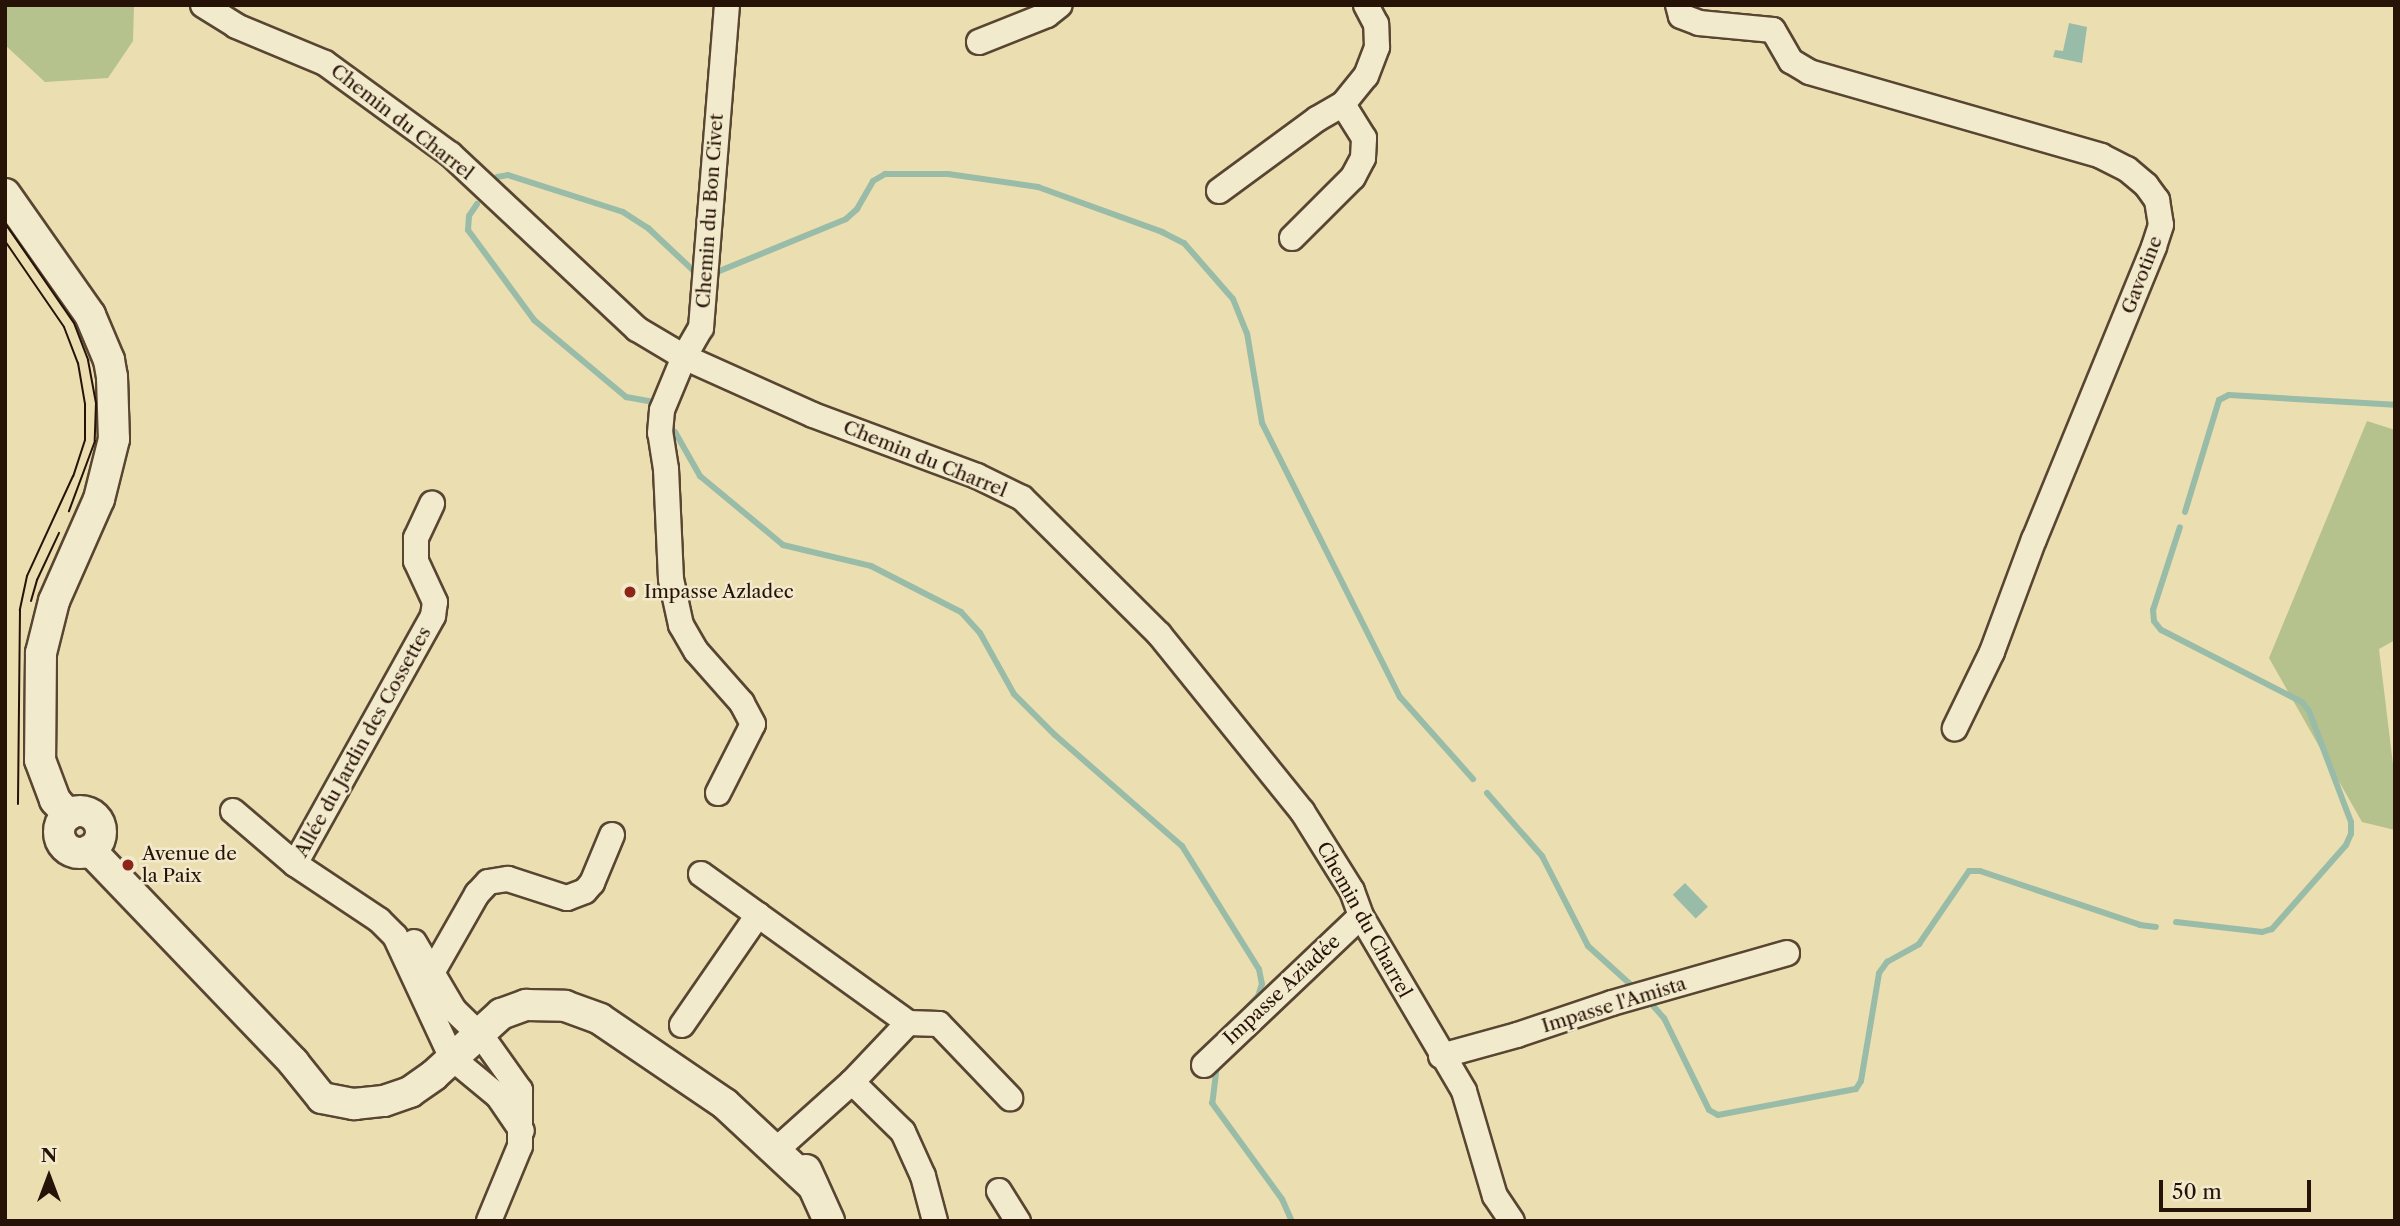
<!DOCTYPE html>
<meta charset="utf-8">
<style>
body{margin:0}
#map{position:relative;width:2400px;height:1226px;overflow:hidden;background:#ebdeb0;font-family:"Libre Caslon Text",serif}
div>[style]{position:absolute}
.green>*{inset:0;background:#b5c28d}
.water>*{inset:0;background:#99bca8;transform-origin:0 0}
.stream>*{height:6px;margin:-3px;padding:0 3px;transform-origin:3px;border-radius:3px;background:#99bca8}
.roads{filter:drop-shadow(2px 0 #584532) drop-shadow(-2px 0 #584532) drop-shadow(0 2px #584532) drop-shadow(0 -2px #584532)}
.minor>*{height:24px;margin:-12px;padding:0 12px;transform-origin:12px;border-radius:12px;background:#f2eacc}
.tertiary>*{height:30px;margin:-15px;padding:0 15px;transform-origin:15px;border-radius:15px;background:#f2eacc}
.tertiary>.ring{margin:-15px;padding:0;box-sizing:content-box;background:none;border:30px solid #f2eacc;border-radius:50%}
.tram>*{height:2px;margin:-1px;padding:0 1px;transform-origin:1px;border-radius:1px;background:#271208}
.dots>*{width:19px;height:19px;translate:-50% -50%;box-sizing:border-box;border:4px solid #f2eacc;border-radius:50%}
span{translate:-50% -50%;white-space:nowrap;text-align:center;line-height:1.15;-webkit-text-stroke:5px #f2eacc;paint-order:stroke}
.street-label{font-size:19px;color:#271208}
.poi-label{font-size:19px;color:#271208}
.left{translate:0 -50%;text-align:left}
.frame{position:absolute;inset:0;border:7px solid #271208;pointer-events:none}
.north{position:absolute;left:14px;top:1142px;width:70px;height:70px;-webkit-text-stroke:5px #f2eacc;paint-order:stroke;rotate:0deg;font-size:19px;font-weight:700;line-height:28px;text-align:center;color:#271208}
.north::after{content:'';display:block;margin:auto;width:24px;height:32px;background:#271208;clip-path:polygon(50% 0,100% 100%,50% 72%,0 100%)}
.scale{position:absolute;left:2159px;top:1180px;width:152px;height:32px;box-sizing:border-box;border:4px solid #271208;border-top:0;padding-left:9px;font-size:21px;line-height:24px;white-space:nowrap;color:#271208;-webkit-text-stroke:5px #f2eacc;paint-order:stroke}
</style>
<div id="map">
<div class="green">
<div style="clip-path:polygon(5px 5px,134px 5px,133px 41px,108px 78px,45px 82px,5px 45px)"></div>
<div style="clip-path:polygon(2367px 421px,2395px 430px,2395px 640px,2379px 649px,2395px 781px,2395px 830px,2362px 822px,2269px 658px)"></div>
</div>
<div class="water">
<div style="clip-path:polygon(2069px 23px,2087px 27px,2082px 63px,2053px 57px,2055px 50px,2063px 51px)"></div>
<div style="left:1685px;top:883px;width:33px;height:17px;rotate:46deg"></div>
</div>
<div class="stream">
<div style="left:497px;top:177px;width:11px;rotate:-10deg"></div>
<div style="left:508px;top:175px;width:121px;rotate:17.8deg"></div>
<div style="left:623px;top:212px;width:30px;rotate:33deg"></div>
<div style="left:648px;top:228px;width:66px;rotate:43.2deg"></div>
<div style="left:477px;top:204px;width:14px;rotate:124deg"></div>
<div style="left:469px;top:216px;width:14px;rotate:94deg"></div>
<div style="left:468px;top:230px;width:112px;rotate:53.7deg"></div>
<div style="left:534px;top:320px;width:120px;rotate:39.9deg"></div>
<div style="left:626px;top:397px;width:27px;rotate:10deg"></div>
<div style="left:717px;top:272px;width:139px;rotate:-22.3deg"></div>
<div style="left:846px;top:219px;width:15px;rotate:-42deg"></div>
<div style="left:857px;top:209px;width:32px;rotate:-60deg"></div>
<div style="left:873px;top:181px;width:14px;rotate:-30deg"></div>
<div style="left:885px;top:174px;width:63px"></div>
<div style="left:948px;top:174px;width:91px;rotate:8.2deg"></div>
<div style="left:1038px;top:187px;width:132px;rotate:19.9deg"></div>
<div style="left:1162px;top:232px;width:25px;rotate:27deg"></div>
<div style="left:1184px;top:243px;width:74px;rotate:48.8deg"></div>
<div style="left:1233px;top:299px;width:37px;rotate:68deg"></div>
<div style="left:1247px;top:333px;width:91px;rotate:80.5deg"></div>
<div style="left:1262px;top:423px;width:307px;rotate:63.3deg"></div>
<div style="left:1400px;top:697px;width:110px;rotate:48.3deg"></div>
<div style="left:675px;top:432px;width:51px;rotate:60.4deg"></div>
<div style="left:700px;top:476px;width:108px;rotate:39.7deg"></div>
<div style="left:783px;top:545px;width:90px;rotate:13.4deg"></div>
<div style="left:871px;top:566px;width:101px;rotate:27.1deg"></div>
<div style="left:961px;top:612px;width:28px;rotate:48deg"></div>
<div style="left:980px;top:633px;width:70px;rotate:60.9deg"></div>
<div style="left:1014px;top:694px;width:58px;rotate:45deg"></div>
<div style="left:1055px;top:735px;width:169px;rotate:41.2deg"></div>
<div style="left:1182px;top:846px;width:145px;rotate:58deg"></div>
<div style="left:1259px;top:969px;width:15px;rotate:79deg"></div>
<div style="left:1262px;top:984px;width:13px;rotate:108deg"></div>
<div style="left:1258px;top:996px;width:22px;rotate:133deg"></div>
<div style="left:2185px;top:512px;width:117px;rotate:-73.1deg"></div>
<div style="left:2219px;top:400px;width:11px;rotate:-27deg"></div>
<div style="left:2229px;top:395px;width:166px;rotate:3.4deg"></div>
<div style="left:1487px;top:793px;width:84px;rotate:48.9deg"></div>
<div style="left:1542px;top:856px;width:101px;rotate:62.9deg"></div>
<div style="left:1588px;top:946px;width:57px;rotate:42.1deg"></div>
<div style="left:2176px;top:922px;width:87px;rotate:6.6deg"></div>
<div style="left:2262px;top:932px;width:10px;rotate:-17deg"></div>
<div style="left:2272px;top:929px;width:112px;rotate:-48.6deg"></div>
<div style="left:2346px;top:845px;width:12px;rotate:-66deg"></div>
<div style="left:2351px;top:834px;width:12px;rotate:-90deg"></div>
<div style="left:2351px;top:822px;width:119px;rotate:-110.7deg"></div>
<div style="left:2309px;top:711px;width:11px;rotate:-128deg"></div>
<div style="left:2302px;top:702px;width:158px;rotate:-152.9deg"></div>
<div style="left:2161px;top:630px;width:11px;rotate:-128deg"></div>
<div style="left:2154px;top:621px;width:11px;rotate:-95deg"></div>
<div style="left:2153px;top:610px;width:87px;rotate:-72deg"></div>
<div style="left:1649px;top:1001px;width:23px;rotate:49deg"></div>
<div style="left:1664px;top:1018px;width:102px;rotate:63.9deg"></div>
<div style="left:1709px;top:1110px;width:10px;rotate:29deg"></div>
<div style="left:1718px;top:1115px;width:140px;rotate:-10.7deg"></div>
<div style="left:1856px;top:1089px;width:9px;rotate:-58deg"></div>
<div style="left:1861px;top:1081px;width:109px;rotate:-80.5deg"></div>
<div style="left:1879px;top:973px;width:14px;rotate:-54deg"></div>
<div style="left:1887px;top:962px;width:37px;rotate:-29deg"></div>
<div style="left:1919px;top:944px;width:88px;rotate:-55.6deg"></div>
<div style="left:1969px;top:871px;width:11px"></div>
<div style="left:1980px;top:871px;width:169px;rotate:18.6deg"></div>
<div style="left:2140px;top:925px;width:16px;rotate:7deg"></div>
<div style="left:1217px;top:1065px;width:38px;rotate:97deg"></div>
<div style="left:1212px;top:1103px;width:119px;rotate:53.9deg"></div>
<div style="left:1282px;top:1199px;width:24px;rotate:66deg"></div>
</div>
<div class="roads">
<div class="minor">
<div style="left:203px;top:5px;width:39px;rotate:32deg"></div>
<div style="left:236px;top:26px;width:96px;rotate:22.6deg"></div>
<div style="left:325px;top:63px;width:155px;rotate:36.1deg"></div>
<div style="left:450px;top:154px;width:256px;rotate:43.1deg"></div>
<div style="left:637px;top:329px;width:55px;rotate:30.8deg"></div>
<div style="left:684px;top:357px;width:141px;rotate:24.2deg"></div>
<div style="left:813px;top:415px;width:175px;rotate:20.4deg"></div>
<div style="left:977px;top:476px;width:50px;rotate:26.1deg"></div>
<div style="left:1022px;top:498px;width:193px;rotate:44.8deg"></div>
<div style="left:1159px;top:634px;width:228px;rotate:51.1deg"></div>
<div style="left:1302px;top:811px;width:94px;rotate:58deg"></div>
<div style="left:1352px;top:891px;width:27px;rotate:70deg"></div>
<div style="left:1361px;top:916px;width:203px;rotate:59.5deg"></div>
<div style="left:1464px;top:1091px;width:109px;rotate:73.6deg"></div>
<div style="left:1495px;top:1196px;width:30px;rotate:56deg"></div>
<div style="left:1678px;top:5px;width:11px;rotate:75deg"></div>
<div style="left:1681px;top:16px;width:19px;rotate:21deg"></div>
<div style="left:1699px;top:23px;width:74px;rotate:5.4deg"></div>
<div style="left:1773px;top:30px;width:36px;rotate:60deg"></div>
<div style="left:1791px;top:61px;width:21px;rotate:31deg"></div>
<div style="left:1809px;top:72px;width:304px;rotate:16deg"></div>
<div style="left:2101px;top:156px;width:29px;rotate:27deg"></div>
<div style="left:2127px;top:169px;width:25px;rotate:40deg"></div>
<div style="left:2146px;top:185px;width:19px;rotate:54deg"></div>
<div style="left:2157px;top:200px;width:25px;rotate:81deg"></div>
<div style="left:2161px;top:225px;width:23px;rotate:108deg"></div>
<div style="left:2154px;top:247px;width:316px;rotate:112.3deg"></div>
<div style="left:2034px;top:539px;width:121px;rotate:110.4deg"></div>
<div style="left:1992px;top:652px;width:85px;rotate:116deg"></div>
<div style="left:979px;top:42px;width:73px;rotate:-21.7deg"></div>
<div style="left:1047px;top:15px;width:16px;rotate:-38deg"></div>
<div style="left:1219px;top:191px;width:122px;rotate:-36.3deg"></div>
<div style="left:1317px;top:119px;width:30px;rotate:-30deg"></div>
<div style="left:1343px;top:104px;width:36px;rotate:-51deg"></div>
<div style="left:1366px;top:76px;width:31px;rotate:-69deg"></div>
<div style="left:1377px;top:47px;width:23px;rotate:-92deg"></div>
<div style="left:1376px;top:24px;width:21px;rotate:-118deg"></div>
<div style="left:1292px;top:238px;width:86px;rotate:-45deg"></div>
<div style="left:1353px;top:177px;width:21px;rotate:-62deg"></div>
<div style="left:1363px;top:158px;width:20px;rotate:-87deg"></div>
<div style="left:1364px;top:138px;width:40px;rotate:-122deg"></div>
<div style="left:718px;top:793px;width:77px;rotate:-63.1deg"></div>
<div style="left:753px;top:724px;width:24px;rotate:-118deg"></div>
<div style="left:742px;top:703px;width:69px;rotate:-131.5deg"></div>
<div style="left:696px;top:651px;width:30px;rotate:-120deg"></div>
<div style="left:681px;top:625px;width:47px;rotate:-102.3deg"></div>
<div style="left:671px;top:579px;width:110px;rotate:-92.6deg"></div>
<div style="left:666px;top:469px;width:36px;rotate:-99deg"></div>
<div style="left:660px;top:433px;width:23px;rotate:-85deg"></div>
<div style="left:662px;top:410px;width:57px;rotate:-67.5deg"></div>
<div style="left:684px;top:357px;width:34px;rotate:-60deg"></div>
<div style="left:701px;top:328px;width:324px;rotate:-85.4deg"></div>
<div style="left:233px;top:811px;width:82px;rotate:40.5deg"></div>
<div style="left:295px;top:864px;width:101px;rotate:33.7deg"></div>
<div style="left:379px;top:920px;width:23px;rotate:45deg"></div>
<div style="left:395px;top:936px;width:135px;rotate:65deg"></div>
<div style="left:452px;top:1058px;width:60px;rotate:39.6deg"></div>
<div style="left:498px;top:1096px;width:42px;rotate:55.6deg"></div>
<div style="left:295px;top:864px;width:284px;rotate:-60.9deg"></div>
<div style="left:433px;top:616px;width:14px;rotate:-82deg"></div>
<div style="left:435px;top:602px;width:45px;rotate:-114.9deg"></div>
<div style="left:416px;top:561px;width:23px;rotate:-90deg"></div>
<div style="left:416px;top:538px;width:38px;rotate:-65deg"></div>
<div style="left:701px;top:874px;width:255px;rotate:35.7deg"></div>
<div style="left:908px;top:1023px;width:81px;rotate:133.5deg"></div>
<div style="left:852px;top:1082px;width:103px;rotate:138.1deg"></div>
<div style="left:414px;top:942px;width:79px;rotate:59.5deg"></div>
<div style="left:454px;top:1010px;width:40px;rotate:44deg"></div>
<div style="left:483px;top:1038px;width:64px;rotate:54.6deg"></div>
<div style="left:520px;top:1090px;width:56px;rotate:90deg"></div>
<div style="left:520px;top:1146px;width:81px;rotate:112.5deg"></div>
<div style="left:433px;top:971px;width:89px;rotate:-60.3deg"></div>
<div style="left:477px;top:894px;width:16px;rotate:-47deg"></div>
<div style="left:488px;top:882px;width:20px;rotate:-9deg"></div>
<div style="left:508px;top:879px;width:62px;rotate:17.9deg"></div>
<div style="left:567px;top:898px;width:19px;rotate:-21deg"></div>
<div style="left:585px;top:891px;width:11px;rotate:-49deg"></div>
<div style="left:592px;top:883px;width:52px;rotate:-67.4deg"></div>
<div style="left:908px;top:1023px;width:31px;rotate:2deg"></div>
<div style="left:939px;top:1024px;width:103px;rotate:46.2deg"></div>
<div style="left:682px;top:1025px;width:134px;rotate:-55.4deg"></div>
<div style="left:1441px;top:1056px;width:79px;rotate:-15.4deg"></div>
<div style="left:1517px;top:1035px;width:100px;rotate:-18.6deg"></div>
<div style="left:1612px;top:1003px;width:182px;rotate:-15.9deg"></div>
<div style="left:1204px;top:1065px;width:216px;rotate:-43.5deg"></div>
<div style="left:852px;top:1082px;width:71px;rotate:44.4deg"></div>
<div style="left:903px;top:1132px;width:48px;rotate:65.6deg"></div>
<div style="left:923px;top:1176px;width:47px;rotate:75.1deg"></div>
<div style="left:999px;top:1191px;width:36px;rotate:58deg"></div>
</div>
<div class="tertiary">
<div style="left:5px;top:194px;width:148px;rotate:54.9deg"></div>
<div style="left:90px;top:315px;width:49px;rotate:67.1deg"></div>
<div style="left:109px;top:360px;width:17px;rotate:80deg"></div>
<div style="left:112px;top:377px;width:62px;rotate:88.2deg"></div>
<div style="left:114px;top:439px;width:62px;rotate:104deg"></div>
<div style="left:99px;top:499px;width:111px;rotate:113.8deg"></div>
<div style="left:54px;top:601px;width:54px;rotate:104deg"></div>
<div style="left:41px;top:653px;width:107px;rotate:90.5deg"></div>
<div style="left:40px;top:760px;width:43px;rotate:69.4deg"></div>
<div style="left:55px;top:800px;width:20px;rotate:49deg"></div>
<div class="ring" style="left:59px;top:811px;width:12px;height:12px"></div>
<div style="left:90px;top:850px;width:294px;rotate:46.2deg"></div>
<div style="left:293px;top:1062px;width:46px;rotate:51.1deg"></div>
<div style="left:322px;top:1098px;width:33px;rotate:11deg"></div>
<div style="left:354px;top:1104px;width:30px;rotate:-6deg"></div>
<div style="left:384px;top:1101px;width:28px;rotate:-19deg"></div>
<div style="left:410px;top:1092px;width:29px;rotate:-35deg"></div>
<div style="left:434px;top:1075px;width:91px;rotate:-42.3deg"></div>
<div style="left:501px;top:1014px;width:27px;rotate:-20deg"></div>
<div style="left:526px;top:1005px;width:39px;rotate:1deg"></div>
<div style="left:565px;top:1006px;width:37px;rotate:20deg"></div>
<div style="left:600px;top:1019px;width:151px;rotate:34.2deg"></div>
<div style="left:725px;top:1104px;width:120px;rotate:43deg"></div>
<div style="left:806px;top:1170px;width:56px;rotate:65.7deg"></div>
</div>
</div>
<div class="tram">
<div style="left:5px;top:223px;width:121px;rotate:55.4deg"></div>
<div style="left:74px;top:323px;width:40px;rotate:69deg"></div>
<div style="left:88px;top:360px;width:44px;rotate:79.5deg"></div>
<div style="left:96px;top:403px;width:38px;rotate:92deg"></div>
<div style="left:95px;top:441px;width:75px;rotate:110.4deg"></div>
<div style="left:5px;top:241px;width:104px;rotate:55.5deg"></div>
<div style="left:64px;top:327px;width:39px;rotate:69deg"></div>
<div style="left:78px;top:363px;width:42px;rotate:80.3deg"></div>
<div style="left:85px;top:404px;width:36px;rotate:90deg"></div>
<div style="left:85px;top:440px;width:38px;rotate:108deg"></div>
<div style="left:73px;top:476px;width:110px;rotate:114.7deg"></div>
<div style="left:27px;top:576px;width:35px;rotate:102deg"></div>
<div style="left:20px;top:610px;width:194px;rotate:90.6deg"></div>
<div style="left:31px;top:601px;width:22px;rotate:-74deg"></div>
<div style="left:37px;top:580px;width:52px;rotate:-64.9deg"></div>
</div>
<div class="dots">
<div style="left:630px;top:592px;background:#8f2418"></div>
<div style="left:128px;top:865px;background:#8f2418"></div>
</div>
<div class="street-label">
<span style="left:402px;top:122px;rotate:38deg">Chemin du Charrel</span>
<span style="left:710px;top:211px;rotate:-86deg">Chemin du Bon Civet</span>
<span style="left:2142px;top:275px;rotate:-69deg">Gavotine</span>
<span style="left:925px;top:459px;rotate:22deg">Chemin du Charrel</span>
<span style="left:363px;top:742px;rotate:-61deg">Allée du Jardin des Cossettes</span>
<span style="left:1364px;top:920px;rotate:61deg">Chemin du Charrel</span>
<span style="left:1282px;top:990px;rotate:-43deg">Impasse Aziadée</span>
<span style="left:1614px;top:1005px;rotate:-17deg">Impasse l'Amista</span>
</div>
<div class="poi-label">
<span class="left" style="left:644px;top:592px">Impasse Azladec</span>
<span class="left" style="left:142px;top:865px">Avenue de<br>la Paix</span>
</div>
<div class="frame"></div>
<div class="north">N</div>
<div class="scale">50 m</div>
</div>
